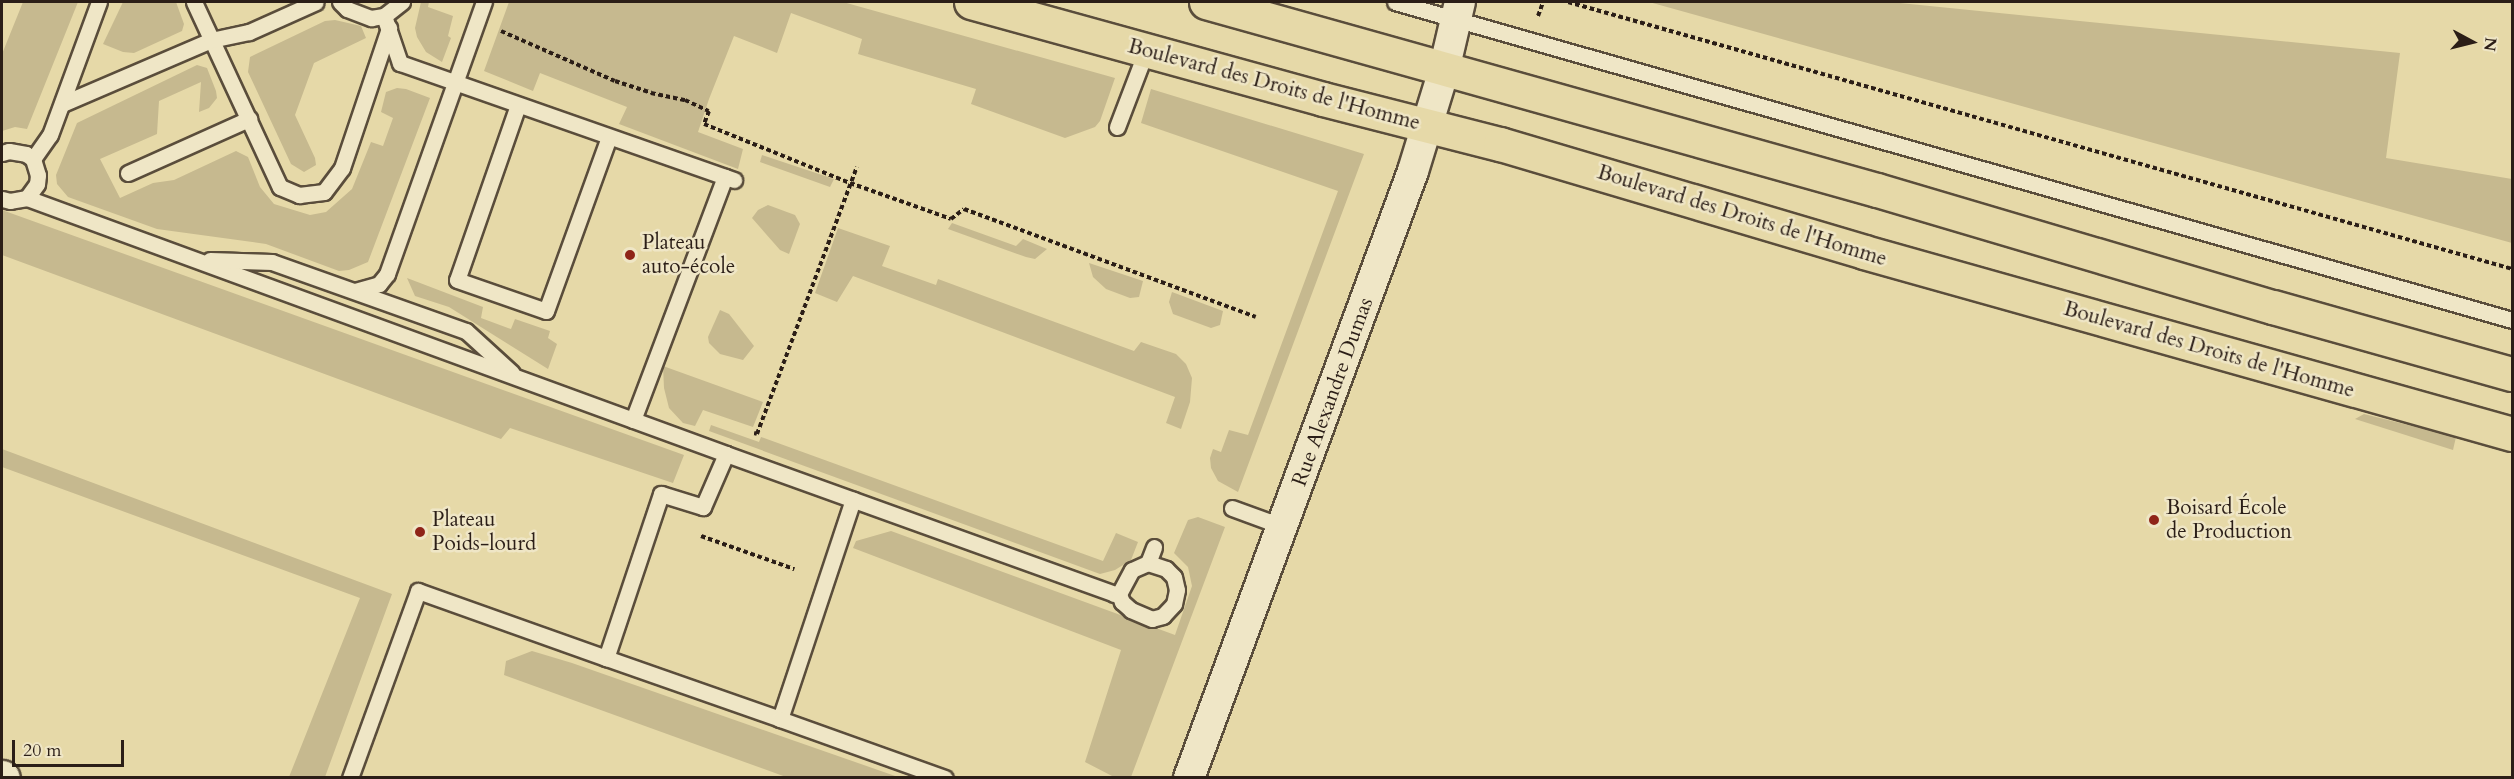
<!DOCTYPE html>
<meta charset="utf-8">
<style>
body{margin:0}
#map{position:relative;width:2514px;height:779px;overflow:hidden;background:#e6d9a8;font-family:Cardo,serif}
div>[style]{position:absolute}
.green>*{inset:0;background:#c6b98f}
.path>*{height:4px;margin-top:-2px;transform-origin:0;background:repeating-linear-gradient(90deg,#2b1e17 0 4.5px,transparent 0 7.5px)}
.roads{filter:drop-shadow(2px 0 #5a4d3b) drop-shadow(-2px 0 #5a4d3b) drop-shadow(0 2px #5a4d3b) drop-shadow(0 -2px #5a4d3b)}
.lane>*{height:15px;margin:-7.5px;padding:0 7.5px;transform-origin:7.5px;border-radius:7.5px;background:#efe6c6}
.street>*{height:30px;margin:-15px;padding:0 15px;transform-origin:15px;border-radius:15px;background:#efe6c6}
.secondary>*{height:33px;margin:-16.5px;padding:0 16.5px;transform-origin:16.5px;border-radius:16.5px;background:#efe6c6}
.primary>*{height:33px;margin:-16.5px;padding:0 16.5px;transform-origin:16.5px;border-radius:16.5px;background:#e6d9a8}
.dots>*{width:16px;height:16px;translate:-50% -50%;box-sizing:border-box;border:3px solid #efe6c6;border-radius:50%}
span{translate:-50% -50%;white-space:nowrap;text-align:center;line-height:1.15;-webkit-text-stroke:5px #efe6c6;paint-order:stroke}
.street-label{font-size:21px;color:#2b1e17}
.poi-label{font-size:21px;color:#2b1e17}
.left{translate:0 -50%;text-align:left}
.frame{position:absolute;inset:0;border:3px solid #2b1e17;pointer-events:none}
.north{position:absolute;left:2442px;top:12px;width:60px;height:60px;-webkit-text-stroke:4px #efe6c6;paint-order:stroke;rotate:97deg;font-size:16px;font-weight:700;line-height:24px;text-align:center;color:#2b1e17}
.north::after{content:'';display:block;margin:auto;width:21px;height:27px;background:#2b1e17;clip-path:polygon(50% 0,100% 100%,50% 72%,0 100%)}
.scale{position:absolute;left:12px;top:740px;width:112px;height:27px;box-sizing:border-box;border:3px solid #2b1e17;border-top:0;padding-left:8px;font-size:18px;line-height:21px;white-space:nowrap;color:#2b1e17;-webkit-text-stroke:4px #efe6c6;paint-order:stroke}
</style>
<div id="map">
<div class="green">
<div style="clip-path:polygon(23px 2px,78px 2px,27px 129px,15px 127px,2px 131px,2px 54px)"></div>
<div style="clip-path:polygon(123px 2px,176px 2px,184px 24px,182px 31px,134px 53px,123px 52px,103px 44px)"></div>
<div style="clip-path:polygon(421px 2px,429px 2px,428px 7px,453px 16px,448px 36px,451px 38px,442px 62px,426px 52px,417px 37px,415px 28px)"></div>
<div style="clip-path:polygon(509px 2px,843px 2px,1115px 78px,1100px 121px,1095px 127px,1065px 138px,971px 104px,976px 89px,858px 54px,862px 39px,791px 13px,777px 53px,734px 36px,709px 99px,698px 132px,743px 149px,738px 169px,619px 124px,627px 107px,540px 73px,533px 91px,484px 71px)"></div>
<div style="clip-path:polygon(1649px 2px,1890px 2px,2400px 53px,2386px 158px,2512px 179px,2512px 243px)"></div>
<div style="clip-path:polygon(335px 20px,361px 26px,366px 38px,314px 63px,295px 115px,315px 158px,316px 165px,304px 172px,291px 164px,248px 72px,250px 57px,325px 21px)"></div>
<div style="clip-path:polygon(197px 65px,207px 68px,216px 91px,217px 98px,209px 108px,199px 112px,201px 82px,159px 101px,157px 134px,100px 159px,120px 198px,153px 183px,174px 180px,236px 151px,248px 157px,260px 187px,274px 204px,310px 215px,326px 212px,352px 189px,371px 142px,383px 146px,393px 118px,381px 112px,386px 92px,397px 88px,406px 89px,430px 98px,368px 262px,349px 270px,339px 271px,266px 244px,157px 229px,68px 197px,57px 184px,56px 175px,77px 123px)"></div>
<div style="clip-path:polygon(1151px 89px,1364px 154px,1238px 492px,1218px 481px,1211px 468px,1210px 458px,1213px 449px,1221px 452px,1229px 430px,1248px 435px,1338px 191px,1141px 123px)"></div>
<div style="clip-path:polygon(762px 155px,834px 179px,830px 187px,760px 162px)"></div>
<div style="clip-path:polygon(768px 205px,795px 215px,800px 224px,789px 254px,780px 250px,752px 218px,758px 210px)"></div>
<div style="clip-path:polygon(2px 210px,684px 455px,673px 483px,510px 428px,501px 439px,2px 255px)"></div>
<div style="clip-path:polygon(952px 223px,1016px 246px,1023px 239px,1047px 249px,1035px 259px,1026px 257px,948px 229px)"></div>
<div style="clip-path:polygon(838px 228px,890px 246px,882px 266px,936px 285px,938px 279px,1134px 351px,1141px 342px,1176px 354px,1186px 364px,1192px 378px,1190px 402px,1181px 429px,1166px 423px,1175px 397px,853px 276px,837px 302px,815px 293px)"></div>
<div style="clip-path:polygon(1089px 263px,1143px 281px,1139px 297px,1130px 298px,1106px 289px,1093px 277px)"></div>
<div style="clip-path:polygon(407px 278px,483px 307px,481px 318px,511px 329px,515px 319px,550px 331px,548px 338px,557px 344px,548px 369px,449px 307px,415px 296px)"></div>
<div style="clip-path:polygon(1172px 292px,1223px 311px,1220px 325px,1211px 328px,1173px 314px,1169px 302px)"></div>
<div style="clip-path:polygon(720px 310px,729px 314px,754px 346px,743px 360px,720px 354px,709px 343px,708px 337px)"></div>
<div style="clip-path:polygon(663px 366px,763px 402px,753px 427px,703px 410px,695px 426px,683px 423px,669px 408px,664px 388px)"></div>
<div style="clip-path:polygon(2364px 414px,2456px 437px,2453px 450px,2355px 419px)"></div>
<div style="clip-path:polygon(711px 425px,759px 442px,761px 437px,1103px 561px,1116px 533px,1138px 542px,1131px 560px,1115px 570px,1100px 574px,709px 431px)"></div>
<div style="clip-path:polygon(2px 449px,392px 594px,325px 777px,289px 777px,360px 598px,2px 467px)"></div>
<div style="clip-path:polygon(1198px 517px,1225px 527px,1131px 777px,1114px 777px,1085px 762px,1121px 650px,853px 548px,856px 541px,891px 531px,1175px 635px,1192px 586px,1188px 567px,1174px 553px,1188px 520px)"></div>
<div style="clip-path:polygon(532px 651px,572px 663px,898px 777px,786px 777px,504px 675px,506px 661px)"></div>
</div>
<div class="path">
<div style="left:1568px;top:2px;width:981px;rotate:15.79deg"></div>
<div style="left:1538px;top:16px;width:15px;rotate:-70deg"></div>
<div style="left:501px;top:31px;width:124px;rotate:23.7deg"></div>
<div style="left:615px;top:81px;width:38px;rotate:18deg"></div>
<div style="left:651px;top:93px;width:35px;rotate:12deg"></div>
<div style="left:685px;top:100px;width:26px;rotate:25deg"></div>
<div style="left:709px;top:111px;width:14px;rotate:111deg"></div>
<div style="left:704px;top:124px;width:157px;rotate:22deg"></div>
<div style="left:850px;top:183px;width:107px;rotate:19.6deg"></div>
<div style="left:951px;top:219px;width:16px;rotate:-38deg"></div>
<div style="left:964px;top:209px;width:311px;rotate:20.3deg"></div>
<div style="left:754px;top:433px;width:3px;rotate:18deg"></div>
<div style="left:757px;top:434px;width:285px;rotate:-69.5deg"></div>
<div style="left:701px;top:536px;width:99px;rotate:19.5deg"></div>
</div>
<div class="roads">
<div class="lane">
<div style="left:194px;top:2px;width:204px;rotate:65.1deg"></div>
<div style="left:280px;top:187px;width:21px;rotate:23deg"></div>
<div style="left:299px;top:195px;width:25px;rotate:-7deg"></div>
<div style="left:324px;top:192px;width:30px;rotate:-53deg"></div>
<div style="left:342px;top:168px;width:148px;rotate:-71.4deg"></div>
<div style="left:340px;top:2px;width:10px;rotate:45deg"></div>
<div style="left:347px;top:9px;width:26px;rotate:21deg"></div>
<div style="left:371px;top:18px;width:13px;rotate:-9deg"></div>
<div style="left:384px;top:16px;width:23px;rotate:-38deg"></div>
<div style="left:1395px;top:2px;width:1161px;rotate:15.89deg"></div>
<div style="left:384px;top:16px;width:50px;rotate:71.2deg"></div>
<div style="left:400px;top:63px;width:354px;rotate:19.3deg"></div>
<div style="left:62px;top:104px;width:162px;rotate:-23.2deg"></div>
<div style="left:211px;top:40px;width:39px;rotate:-12deg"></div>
<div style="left:249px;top:32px;width:73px;rotate:-24.1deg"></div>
<div style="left:518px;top:105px;width:185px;rotate:109.2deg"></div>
<div style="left:457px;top:280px;width:94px;rotate:19.2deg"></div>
<div style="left:546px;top:311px;width:185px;rotate:-70.1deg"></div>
<div style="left:1117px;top:127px;width:81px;rotate:-69.1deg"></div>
<div style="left:2px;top:153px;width:7px;rotate:-16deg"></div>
<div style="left:9px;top:151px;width:17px;rotate:10deg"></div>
<div style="left:26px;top:154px;width:9px;rotate:36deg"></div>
<div style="left:33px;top:159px;width:17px;rotate:73deg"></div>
<div style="left:38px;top:175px;width:9px;rotate:96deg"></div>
<div style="left:37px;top:184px;width:17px;rotate:126deg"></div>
<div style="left:27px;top:198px;width:17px;rotate:170deg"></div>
<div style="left:10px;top:201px;width:8px;rotate:-166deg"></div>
<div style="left:33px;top:159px;width:29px;rotate:-55deg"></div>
<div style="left:50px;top:135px;width:142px;rotate:-69.8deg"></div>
<div style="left:128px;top:173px;width:133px;rotate:-24.1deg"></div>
<div style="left:27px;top:198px;width:744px;rotate:20.11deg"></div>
<div style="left:726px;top:454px;width:412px;rotate:19.8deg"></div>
<div style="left:1114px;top:594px;width:5px"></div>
<div style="left:210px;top:260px;width:62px;rotate:1.8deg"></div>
<div style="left:272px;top:262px;width:206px;rotate:19.6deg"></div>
<div style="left:466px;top:331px;width:62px;rotate:42.4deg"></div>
<div style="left:355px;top:291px;width:25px;rotate:-16deg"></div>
<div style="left:379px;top:284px;width:13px;rotate:-51deg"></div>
<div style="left:387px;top:274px;width:289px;rotate:-70.4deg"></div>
<div style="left:633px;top:420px;width:260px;rotate:-69.3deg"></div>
<div style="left:726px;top:454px;width:58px;rotate:113.5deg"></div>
<div style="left:703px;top:507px;width:44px;rotate:-162.8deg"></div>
<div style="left:661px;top:494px;width:173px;rotate:108.5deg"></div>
<div style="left:606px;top:658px;width:184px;rotate:19.3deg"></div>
<div style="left:780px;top:719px;width:231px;rotate:-71.6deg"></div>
<div style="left:1232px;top:508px;width:55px;rotate:20.1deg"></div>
<div style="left:1148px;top:563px;width:19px;rotate:18deg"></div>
<div style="left:1166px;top:569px;width:11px;rotate:45deg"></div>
<div style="left:1174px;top:577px;width:13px;rotate:77deg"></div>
<div style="left:1177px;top:590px;width:14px;rotate:102deg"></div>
<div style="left:1174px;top:604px;width:16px;rotate:133deg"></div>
<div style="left:1163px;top:616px;width:11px;rotate:165deg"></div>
<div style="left:1152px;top:619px;width:23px;rotate:-157deg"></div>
<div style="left:1131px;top:610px;width:12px;rotate:-138deg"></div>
<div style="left:1122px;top:602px;width:9px;rotate:-111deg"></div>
<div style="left:1119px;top:594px;width:27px;rotate:-62deg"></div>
<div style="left:1132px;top:570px;width:17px;rotate:-24deg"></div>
<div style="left:1148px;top:563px;width:17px;rotate:-69deg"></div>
<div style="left:780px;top:719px;width:175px;rotate:19.7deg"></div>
<div style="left:350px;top:778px;width:199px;rotate:-70deg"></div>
<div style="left:418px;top:591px;width:200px;rotate:19.6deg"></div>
</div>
<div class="street">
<div style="left:1189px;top:778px;width:647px;rotate:-69.74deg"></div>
<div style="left:1413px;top:171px;width:106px;rotate:-72.9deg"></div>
<div style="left:1444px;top:70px;width:70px;rotate:-76.8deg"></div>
</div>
<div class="secondary">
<div style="left:2px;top:777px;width:1px;rotate:45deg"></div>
</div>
<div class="primary">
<div style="left:971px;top:2px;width:365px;rotate:15.4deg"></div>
<div style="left:1323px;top:99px;width:183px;rotate:14.3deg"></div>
<div style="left:1500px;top:144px;width:380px;rotate:16.5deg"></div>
<div style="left:1864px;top:252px;width:673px;rotate:15.69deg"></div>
<div style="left:1206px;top:2px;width:697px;rotate:15.65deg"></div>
<div style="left:1877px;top:190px;width:413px;rotate:16.5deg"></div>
<div style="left:2273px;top:307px;width:248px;rotate:15.7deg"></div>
</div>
</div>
<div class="dots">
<div style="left:630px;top:255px;background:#8f2418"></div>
<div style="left:2154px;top:520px;background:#8f2418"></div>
<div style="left:420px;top:532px;background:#8f2418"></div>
</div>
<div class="street-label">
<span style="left:1274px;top:85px;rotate:15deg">Boulevard des Droits de l'Homme</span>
<span style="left:1742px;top:216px;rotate:17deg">Boulevard des Droits de l'Homme</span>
<span style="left:2209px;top:350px;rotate:16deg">Boulevard des Droits de l'Homme</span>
<span style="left:1333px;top:392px;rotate:-70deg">Rue Alexandre Dumas</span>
</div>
<div class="poi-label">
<span class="left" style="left:642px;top:255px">Plateau<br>auto-école</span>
<span class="left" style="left:2166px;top:520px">Boisard École<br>de Production</span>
<span class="left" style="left:432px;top:532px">Plateau<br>Poids-lourd</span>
</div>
<div class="frame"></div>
<div class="north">N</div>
<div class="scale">20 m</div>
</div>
